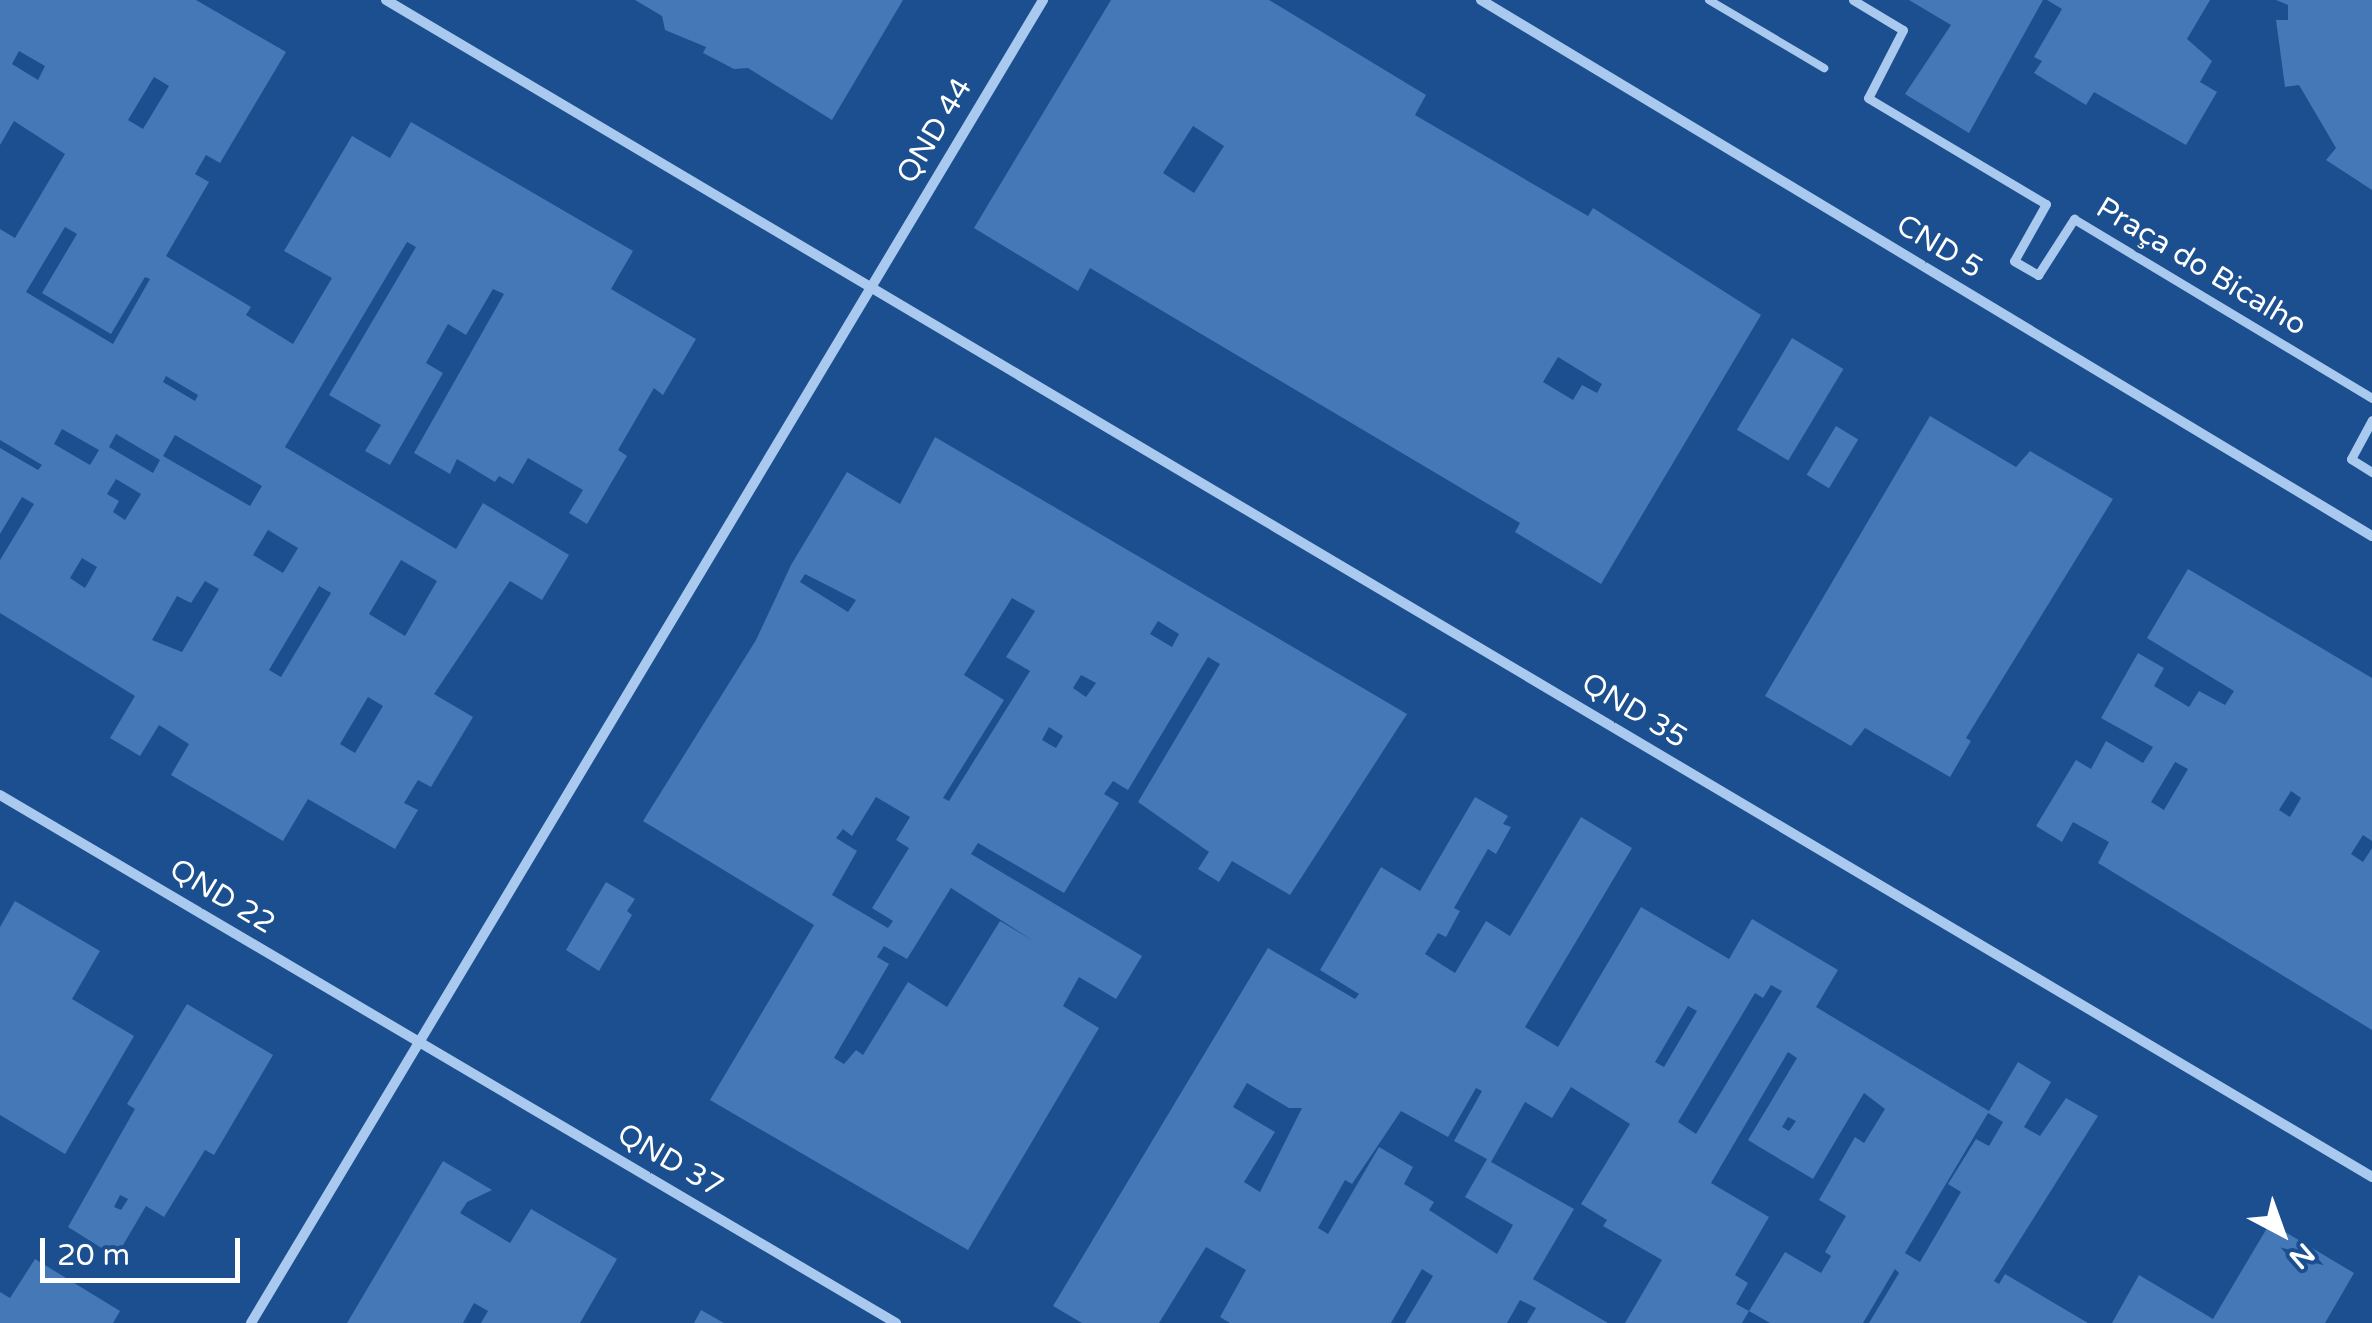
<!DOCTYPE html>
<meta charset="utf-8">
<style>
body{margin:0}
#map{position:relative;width:2372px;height:1323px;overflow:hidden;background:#1b4f8f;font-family:"Varela Round",sans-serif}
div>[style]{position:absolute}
.building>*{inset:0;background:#4478b7;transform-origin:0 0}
.service>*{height:8px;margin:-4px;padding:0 4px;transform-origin:4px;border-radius:4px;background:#a9c9ee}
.pedestrian>*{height:9px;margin:-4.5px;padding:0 4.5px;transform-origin:4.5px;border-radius:4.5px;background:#a9c9ee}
.minor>*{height:10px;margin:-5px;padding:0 5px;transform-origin:5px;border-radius:5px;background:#a9c9ee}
span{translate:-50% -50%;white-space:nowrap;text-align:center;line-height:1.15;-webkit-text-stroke:10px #1b4f8f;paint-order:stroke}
.street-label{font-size:30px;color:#fff}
.north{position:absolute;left:2232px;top:1183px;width:100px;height:100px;-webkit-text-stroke:8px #1b4f8f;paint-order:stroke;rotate:139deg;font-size:28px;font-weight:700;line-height:40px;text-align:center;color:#fff}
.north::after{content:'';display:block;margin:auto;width:35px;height:45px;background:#fff;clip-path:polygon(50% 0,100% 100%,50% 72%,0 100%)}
.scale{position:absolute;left:40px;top:1238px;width:200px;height:45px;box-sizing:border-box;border:5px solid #fff;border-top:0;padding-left:12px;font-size:30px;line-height:35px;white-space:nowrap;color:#fff;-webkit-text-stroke:8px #1b4f8f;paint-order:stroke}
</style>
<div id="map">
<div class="building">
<div style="clip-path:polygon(evenodd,0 0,196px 0,286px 52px,220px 163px,206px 155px,195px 174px,209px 182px,166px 256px,251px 307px,246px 315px,293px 344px,332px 278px,284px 251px,352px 136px,390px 158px,411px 122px,633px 251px,611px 289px,696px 339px,663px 395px,654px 388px,618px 450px,627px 456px,587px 524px,569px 513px,583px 490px,528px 458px,513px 484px,499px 476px,495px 482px,457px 459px,450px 474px,414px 453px,504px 294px,493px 289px,466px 335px,448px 324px,426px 363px,443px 373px,390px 465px,365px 451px,381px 425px,329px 395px,416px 247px,407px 242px,285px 447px,456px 549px,483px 503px,569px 555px,542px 600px,510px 581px,434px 694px,473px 717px,431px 787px,418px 780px,404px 803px,418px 810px,395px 849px,308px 799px,283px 841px,171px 775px,189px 744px,159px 725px,140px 756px,110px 738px,135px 696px,0 613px,0 560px,34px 504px,22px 497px,0 534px,0 448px,38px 470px,42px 465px,0 440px,0 229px,15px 238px,65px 154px,14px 121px,0 145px,0 0,19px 51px,45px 66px,38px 80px,12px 64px,19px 51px,0 0,154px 77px,169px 86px,143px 129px,128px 120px,154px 77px,0 0,65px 227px,77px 234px,42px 293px,111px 334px,145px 277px,150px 279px,113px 344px,26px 292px,65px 227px,0 0,166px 376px,198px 395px,195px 401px,163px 382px,166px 376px,0 0,62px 429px,99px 450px,90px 465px,54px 444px,62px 429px,0 0,116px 434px,160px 460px,153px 473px,109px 447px,116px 434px,0 0,175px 435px,262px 486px,250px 506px,163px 456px,175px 435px,0 0,116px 479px,141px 494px,125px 520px,113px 512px,119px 501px,107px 494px,116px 479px,0 0,268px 530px,298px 548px,283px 573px,253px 555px,268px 530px,0 0,82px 558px,97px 567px,85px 588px,70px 578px,82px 558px,0 0,401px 560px,437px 581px,405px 636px,369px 614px,401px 560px,0 0,205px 581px,219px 589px,182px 652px,152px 640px,177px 596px,191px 603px,205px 581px,0 0,319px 586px,331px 593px,281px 677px,269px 670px,319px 586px,0 0,368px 697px,383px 706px,355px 753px,340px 744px,368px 697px)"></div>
<div style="clip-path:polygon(635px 0,903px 0,832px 120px,748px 68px,734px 69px,703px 53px,706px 47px,665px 30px,662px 16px)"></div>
<div style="clip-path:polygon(evenodd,1111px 0,1269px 0,1426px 95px,1415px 115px,1588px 216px,1593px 208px,1761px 315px,1601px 584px,1515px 532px,1520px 523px,1090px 268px,1078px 291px,974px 228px,1111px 0,1193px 126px,1224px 146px,1194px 193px,1163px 173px,1193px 126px,1111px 0,1558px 357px,1602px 384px,1597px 393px,1582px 385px,1573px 400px,1543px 382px,1558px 357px)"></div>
<div style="clip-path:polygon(1909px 0,2043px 0,1969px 133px,1905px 94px,1951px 25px)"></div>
<div style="clip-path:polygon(2047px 0,2210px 0,2187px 39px,2212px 61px,2200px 82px,2217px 92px,2186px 145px,2094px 92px,2086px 105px,2034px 73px,2042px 61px,2034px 57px,2062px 9px)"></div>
<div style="clip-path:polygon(2276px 0,2372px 0,2372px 190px,2326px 160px,2336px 148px,2299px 85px,2285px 87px,2276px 20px,2288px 20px,2288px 5px)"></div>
<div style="left:1792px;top:338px;width:60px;height:107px;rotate:31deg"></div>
<div style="clip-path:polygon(1930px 416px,2016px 467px,2030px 451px,2113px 499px,1966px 738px,1971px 741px,1950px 777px,1865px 728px,1851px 746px,1765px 696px)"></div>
<div style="left:1836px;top:426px;width:26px;height:57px;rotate:31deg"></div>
<div style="clip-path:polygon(evenodd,935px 437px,1407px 714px,1290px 895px,1232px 861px,1219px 882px,1198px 869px,1209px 852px,1138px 802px,1220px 664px,1208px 657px,1128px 790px,1113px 781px,1104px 794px,1119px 803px,1064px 893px,978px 843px,971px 854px,1142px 956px,1116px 999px,1079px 977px,1063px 1006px,1099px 1028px,968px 1250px,710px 1100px,814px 925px,643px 821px,756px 640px,791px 565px,847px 472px,900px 504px,935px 437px,805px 574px,856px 600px,848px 612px,800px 582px,805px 574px,935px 437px,1012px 598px,1035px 611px,1006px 657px,1030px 671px,949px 801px,943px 798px,1004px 700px,964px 675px,1012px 598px,935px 437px,1158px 621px,1179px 634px,1172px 647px,1150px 634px,1158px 621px,935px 437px,1081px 675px,1096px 683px,1086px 697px,1073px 688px,1081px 675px,935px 437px,1049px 727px,1063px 736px,1056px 748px,1042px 740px,1049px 727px,935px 437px,876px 797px,910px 817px,896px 840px,909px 848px,872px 908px,893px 921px,888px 928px,832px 895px,857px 851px,836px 838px,843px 829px,852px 836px,876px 797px,935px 437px,951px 888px,1035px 942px,1000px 921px,947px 1007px,908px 982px,863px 1055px,856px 1050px,844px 1064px,834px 1058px,889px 964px,877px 957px,884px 946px,907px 959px,951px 888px)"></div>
<div style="clip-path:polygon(evenodd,2188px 569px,2372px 678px,2372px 841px,2363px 835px,2351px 854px,2363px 862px,2372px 848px,2372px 1030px,2098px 863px,2109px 842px,2073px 822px,2062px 842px,2036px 826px,2076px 760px,2091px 769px,2106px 741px,2143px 763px,2153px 747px,2101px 718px,2138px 653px,2164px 668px,2154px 686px,2189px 707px,2199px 691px,2225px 705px,2234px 691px,2147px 638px,2188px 569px,2175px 762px,2188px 769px,2164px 810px,2151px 802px,2175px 762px,2188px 569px,2291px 791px,2301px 798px,2290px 817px,2279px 810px,2291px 791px)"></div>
<div style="clip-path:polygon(evenodd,1475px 797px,1508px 816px,1503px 824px,1511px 827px,1496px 854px,1488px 849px,1454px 908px,1460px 911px,1446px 937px,1438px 933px,1425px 954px,1455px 973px,1486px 921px,1510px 936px,1581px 817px,1632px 848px,1525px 1027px,1558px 1047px,1641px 907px,1729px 959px,1752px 919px,1838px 970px,1816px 1007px,1989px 1111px,2018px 1062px,2051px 1082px,2024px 1127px,2040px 1136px,2066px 1098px,2098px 1116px,1994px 1281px,1999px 1284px,2005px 1274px,2088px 1323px,1869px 1323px,1899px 1273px,1895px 1269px,1863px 1323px,1770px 1323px,1749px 1311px,1742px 1323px,1625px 1323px,1662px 1260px,1603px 1226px,1607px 1220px,1581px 1204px,1630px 1124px,1571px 1087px,1552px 1118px,1525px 1102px,1491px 1162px,1574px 1209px,1533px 1279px,1608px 1323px,1527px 1323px,1536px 1308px,1520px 1300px,1507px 1323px,1405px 1323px,1433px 1276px,1422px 1269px,1391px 1323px,1230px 1323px,1220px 1317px,1246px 1270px,1206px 1247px,1159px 1323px,1082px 1323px,1053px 1306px,1268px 948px,1355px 999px,1359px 994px,1320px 970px,1381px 867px,1420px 891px,1475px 797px,1771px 985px,1782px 991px,1696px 1134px,1678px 1122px,1755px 993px,1763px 998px,1771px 985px,1475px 797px,1688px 1006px,1697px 1011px,1664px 1067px,1655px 1062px,1688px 1006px,1475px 797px,1788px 1052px,1797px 1058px,1748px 1140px,1761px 1148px,1813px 1179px,1864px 1093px,1885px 1109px,1864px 1143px,1855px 1137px,1819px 1200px,1846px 1216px,1825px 1252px,1831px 1256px,1821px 1273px,1785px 1252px,1749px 1311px,1736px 1304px,1748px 1283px,1735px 1275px,1769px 1217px,1711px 1183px,1788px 1052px,1475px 797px,1247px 1083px,1289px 1108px,1302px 1108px,1260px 1192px,1244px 1182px,1275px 1132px,1233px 1107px,1247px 1083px,1475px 797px,1476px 1088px,1482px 1091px,1454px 1141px,1487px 1159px,1465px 1197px,1513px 1225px,1497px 1254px,1429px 1210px,1434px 1202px,1404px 1184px,1413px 1167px,1379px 1147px,1328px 1234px,1318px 1228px,1345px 1180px,1352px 1184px,1401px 1111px,1448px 1137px,1476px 1088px,1475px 797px,1988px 1113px,2003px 1122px,1989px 1146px,1976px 1139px,1948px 1184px,1961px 1192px,1920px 1262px,1905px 1253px,1988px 1113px,1475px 797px,1788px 1117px,1796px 1121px,1789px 1131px,1782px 1127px,1788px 1117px)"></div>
<div style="clip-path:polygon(606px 882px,635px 899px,627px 911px,632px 915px,599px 971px,566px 950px)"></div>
<div style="clip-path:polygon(15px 901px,100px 951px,72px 999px,134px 1036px,65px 1154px,0 1115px,0 927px)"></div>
<div style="clip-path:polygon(evenodd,187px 1004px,273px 1055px,214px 1155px,205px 1150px,164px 1217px,146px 1206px,116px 1257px,68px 1227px,135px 1109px,127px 1104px,187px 1004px,120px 1195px,128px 1199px,121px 1210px,114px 1207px,120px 1195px)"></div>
<div style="clip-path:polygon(443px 1161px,492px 1190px,467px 1202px,460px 1213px,510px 1243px,531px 1209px,617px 1259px,580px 1323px,481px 1323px,488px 1311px,474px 1303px,463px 1323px,347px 1323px)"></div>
<div style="clip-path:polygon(2270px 1223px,2354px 1273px,2325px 1323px,2112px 1323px,2139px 1275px,2213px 1319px)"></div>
<div style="clip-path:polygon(35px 1259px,120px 1311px,113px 1323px,0 1323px,0 1292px,10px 1298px)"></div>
<div style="clip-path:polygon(701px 1310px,724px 1323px,694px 1323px)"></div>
</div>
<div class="service">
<div style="left:1709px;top:0;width:134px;rotate:30.6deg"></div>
</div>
<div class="pedestrian">
<div style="left:1853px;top:0;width:58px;rotate:31deg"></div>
<div style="left:1903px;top:30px;width:76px;rotate:117.2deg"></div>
<div style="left:1868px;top:98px;width:207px;rotate:30.8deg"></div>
<div style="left:2046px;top:204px;width:65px;rotate:119.3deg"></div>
<div style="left:2014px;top:261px;width:28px;rotate:30deg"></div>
<div style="left:2038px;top:275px;width:67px;rotate:-57.3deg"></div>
<div style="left:2074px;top:219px;width:348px;rotate:31deg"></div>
<div style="left:2372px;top:420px;width:44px;rotate:118.3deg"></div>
<div style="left:2351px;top:459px;width:25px;rotate:32deg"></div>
</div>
<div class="minor">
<div style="left:386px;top:0;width:2309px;rotate:30.65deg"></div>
<div style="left:1481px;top:0;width:1040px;rotate:31.03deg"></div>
<div style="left:0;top:795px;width:1040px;rotate:30.51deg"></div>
<div style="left:251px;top:1323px;width:1542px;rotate:-59.09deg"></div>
</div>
<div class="street-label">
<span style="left:935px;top:131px;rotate:-59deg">QND 44</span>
<span style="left:1939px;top:247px;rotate:31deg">CND 5</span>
<span style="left:2201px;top:267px;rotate:31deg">Praça do Bicalho</span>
<span style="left:1634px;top:711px;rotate:31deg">QND 35</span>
<span style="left:222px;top:897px;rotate:31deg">QND 22</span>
<span style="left:670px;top:1161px;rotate:30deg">QND 37</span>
</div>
<div class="north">N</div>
<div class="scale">20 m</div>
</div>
